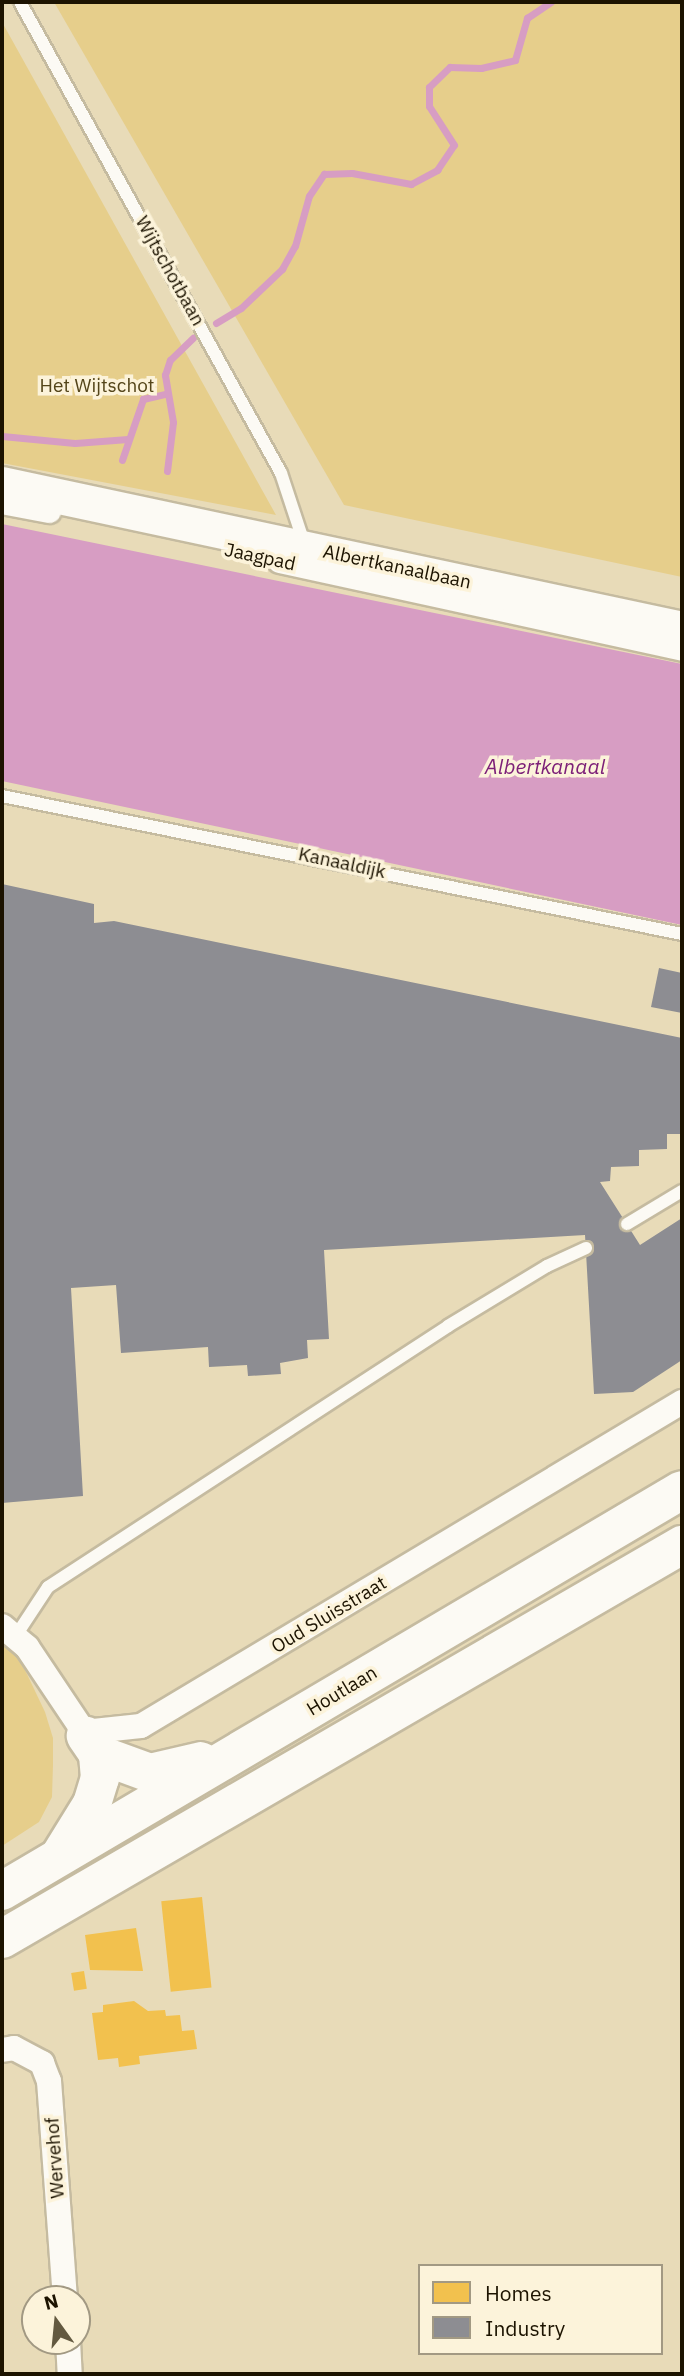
<!DOCTYPE html>
<style>
body{margin:0}
#map{position:relative;width:684px;height:2376px;overflow:hidden;background:#e8dbb8;font-family:"IBM Plex Sans",sans-serif}
div>[style]{position:absolute}
.green>*{inset:0;background:#e6ce8b}
.water>*{inset:0;background:#d79dc3}
.homes>*{inset:0;background:#f2c14e;transform-origin:0 0}
.industry>*{inset:0;background:#8d8d92}
.stream>*{height:7px;margin:-3.5px;padding:0 3.5px;transform-origin:3.5px;border-radius:3.5px;background:#d79dc3}
.roads{filter:drop-shadow(2px 0 #c5bba0) drop-shadow(-2px 0 #c5bba0) drop-shadow(0 2px #c5bba0) drop-shadow(0 -2px #c5bba0)}
.lane>*{height:12px;margin:-6px;padding:0 6px;transform-origin:6px;border-radius:6px;background:#fcfaf4}
.street>*{height:24px;margin:-12px;padding:0 12px;transform-origin:12px;border-radius:12px;background:#fcfaf4}
.secondary>*{height:35px;margin:-17.5px;padding:0 17.5px;transform-origin:17.5px;border-radius:17.5px;background:#fcfaf4}
.primary>*{height:38px;margin:-19px;padding:0 19px;transform-origin:19px;border-radius:19px;background:#fcfaf4}
span{translate:-50% -50%;white-space:nowrap;text-align:center;line-height:1.15;-webkit-text-stroke:7px #fcf3da;paint-order:stroke}
.street-label{font-size:19px;color:#1c1300}
.park-label{font-size:19px;color:#544519}
.water-label{font-size:21px;color:#7d2078;font-style:italic}
.frame{position:absolute;inset:0;border:4px solid #1c1300;pointer-events:none}
.legend{position:absolute;left:418px;top:2264px;width:245px;height:91px;box-sizing:border-box;background:#fcf3da;border:2px solid #a29983;margin:0;padding:9px 12px;list-style:none;font-size:21px;color:#1c1300}
.legend li{display:flex;align-items:center;gap:14px;height:35px}
.legend b{width:35px;border:2px solid #a29983}
.north{position:absolute;left:21px;top:2285px;width:70px;height:70px;box-sizing:border-box;background:#fcf3da;border:2px solid #a29983;border-radius:50%;rotate:345deg;font-size:19px;font-weight:700;line-height:28px;text-align:center;color:#1c1300}
.north::after{content:'';display:block;margin:auto;width:24px;height:32px;background:#635940;clip-path:polygon(50% 0,100% 100%,50% 72%,0 100%)}
</style>
<div id="map">
<div class="green">
<div style="clip-path:polygon(54px 2px,682px 2px,682px 577px,344px 505px)"></div>
<div style="clip-path:polygon(2px 22px,276px 515px,2px 463px)"></div>
<div style="clip-path:polygon(2px 1638px,16px 1651px,45px 1712px,53px 1738px,53px 1764px,52px 1797px,39px 1822px,2px 1846px)"></div>
</div>
<div class="water">
<div style="clip-path:polygon(2px 524px,682px 664px,682px 925px,2px 781px)"></div>
</div>
<div class="homes">
<div style="left:202px;top:1897px;width:91px;height:41px;rotate:84deg"></div>
<div style="clip-path:polygon(136px 1928px,143px 1971px,90px 1970px,85px 1935px)"></div>
<div style="left:84px;top:1971px;width:18px;height:13px;rotate:81deg"></div>
<div style="clip-path:polygon(134px 2001px,148px 2011px,165px 2010px,166px 2016px,180px 2015px,182px 2031px,194px 2030px,197px 2049px,139px 2056px,140px 2064px,119px 2067px,118px 2058px,98px 2060px,92px 2013px,103px 2012px,103px 2005px)"></div>
</div>
<div class="industry">
<div style="clip-path:polygon(2px 884px,94px 904px,94px 923px,114px 921px,682px 1038px,682px 1134px,667px 1134px,667px 1149px,639px 1150px,639px 1166px,611px 1167px,610px 1181px,600px 1182px,640px 1245px,682px 1218px,682px 1360px,633px 1392px,594px 1394px,585px 1235px,324px 1250px,329px 1339px,307px 1340px,308px 1358px,280px 1363px,281px 1374px,248px 1376px,247px 1365px,209px 1367px,208px 1347px,121px 1353px,116px 1285px,71px 1288px,83px 1496px,2px 1503px)"></div>
<div style="clip-path:polygon(659px 968px,682px 973px,682px 1013px,651px 1007px)"></div>
</div>
<div class="stream">
<div style="left:216px;top:323px;width:29px;rotate:-31deg"></div>
<div style="left:241px;top:308px;width:57px;rotate:-43.6deg"></div>
<div style="left:282px;top:269px;width:26px;rotate:-61deg"></div>
<div style="left:295px;top:246px;width:52px;rotate:-74.4deg"></div>
<div style="left:309px;top:196px;width:27px;rotate:-56deg"></div>
<div style="left:324px;top:174px;width:28px;rotate:-2deg"></div>
<div style="left:352px;top:173px;width:60px;rotate:10.6deg"></div>
<div style="left:411px;top:184px;width:30px;rotate:-28deg"></div>
<div style="left:437px;top:170px;width:30px;rotate:-56deg"></div>
<div style="left:454px;top:145px;width:46px;rotate:-122.7deg"></div>
<div style="left:429px;top:106px;width:19px;rotate:-90deg"></div>
<div style="left:429px;top:87px;width:29px;rotate:-44deg"></div>
<div style="left:450px;top:67px;width:31px;rotate:2deg"></div>
<div style="left:481px;top:68px;width:35px;rotate:-13deg"></div>
<div style="left:515px;top:60px;width:44px;rotate:-74.1deg"></div>
<div style="left:527px;top:18px;width:29px;rotate:-34deg"></div>
<div style="left:2px;top:436px;width:73px;rotate:5.5deg"></div>
<div style="left:75px;top:443px;width:53px;rotate:-4.3deg"></div>
<div style="left:122px;top:460px;width:65px;rotate:-71deg"></div>
<div style="left:143px;top:399px;width:23px;rotate:-13deg"></div>
<div style="left:167px;top:471px;width:49px;rotate:-83deg"></div>
<div style="left:173px;top:422px;width:48px;rotate:-99.7deg"></div>
<div style="left:165px;top:375px;width:16px;rotate:-72deg"></div>
<div style="left:170px;top:360px;width:32px;rotate:-44deg"></div>
</div>
<div class="roads">
<div class="lane">
<div style="left:20px;top:2px;width:538px;rotate:61.01deg"></div>
<div style="left:281px;top:473px;width:74px;rotate:71.8deg"></div>
<div style="left:2px;top:796px;width:694px;rotate:11.47deg"></div>
<div style="left:627px;top:1224px;width:64px;rotate:-31deg"></div>
<div style="left:17px;top:1634px;width:56px;rotate:-56.6deg"></div>
<div style="left:48px;top:1587px;width:478px;rotate:-33.1deg"></div>
<div style="left:448px;top:1326px;width:116px;rotate:-31.2deg"></div>
<div style="left:547px;top:1266px;width:43px;rotate:-24.8deg"></div>
</div>
<div class="street">
<div style="left:2px;top:502px;width:48px;rotate:10.8deg"></div>
<div style="left:280px;top:561px;width:412px;rotate:12.3deg"></div>
<div style="left:2px;top:1626px;width:33px;rotate:40deg"></div>
<div style="left:27px;top:1647px;width:102px;rotate:56.2deg"></div>
<div style="left:84px;top:1732px;width:57px;rotate:-6deg"></div>
<div style="left:141px;top:1726px;width:631px;rotate:-30.92deg"></div>
<div style="left:2px;top:2050px;width:12px;rotate:-9deg"></div>
<div style="left:14px;top:2048px;width:32px;rotate:28deg"></div>
<div style="left:42px;top:2063px;width:19px;rotate:69deg"></div>
<div style="left:49px;top:2081px;width:219px;rotate:85.8deg"></div>
<div style="left:68px;top:2341px;width:33px;rotate:87deg"></div>
</div>
<div class="secondary">
<div style="left:2px;top:484px;width:695px;rotate:12.04deg"></div>
</div>
<div class="primary">
<div style="left:98px;top:1754px;width:55px;rotate:20.1deg"></div>
<div style="left:150px;top:1773px;width:52px;rotate:-13.2deg"></div>
<div style="left:61px;top:1854px;width:59px;rotate:-58.2deg"></div>
<div style="left:92px;top:1804px;width:27px;rotate:-73deg"></div>
<div style="left:100px;top:1778px;width:24px;rotate:-95deg"></div>
<div style="left:98px;top:1754px;width:22px;rotate:-124deg"></div>
<div style="left:2px;top:1891px;width:789px;rotate:-30.53deg"></div>
<div style="left:2px;top:1939px;width:786px;rotate:-30.09deg"></div>
</div>
</div>
<div class="street-label">
<span style="left:170px;top:271px;rotate:61deg">Wijtschotbaan</span>
<span style="left:260px;top:557px;rotate:12deg">Jaagpad</span>
<span style="left:397px;top:567px;rotate:12deg">Albertkanaalbaan</span>
<span style="left:342px;top:863px;rotate:12deg">Kanaaldijk</span>
<span style="left:329px;top:1615px;rotate:-31deg">Oud Sluisstraat</span>
<span style="left:342px;top:1691px;rotate:-31deg">Houtlaan</span>
<span style="left:55px;top:2158px;rotate:-94deg">Wervehof</span>
</div>
<div class="park-label">
<span style="left:97px;top:386px">Het Wijtschot</span>
</div>
<div class="water-label">
<span style="left:545px;top:766px">Albertkanaal</span>
</div>
<div class="frame"></div>
<ul class="legend">
<li><b style="height:19px;background:#f2c14e"></b>Homes</li>
<li><b style="height:19px;background:#8d8d92"></b>Industry</li>
</ul>
<div class="north">N</div>
</div>
